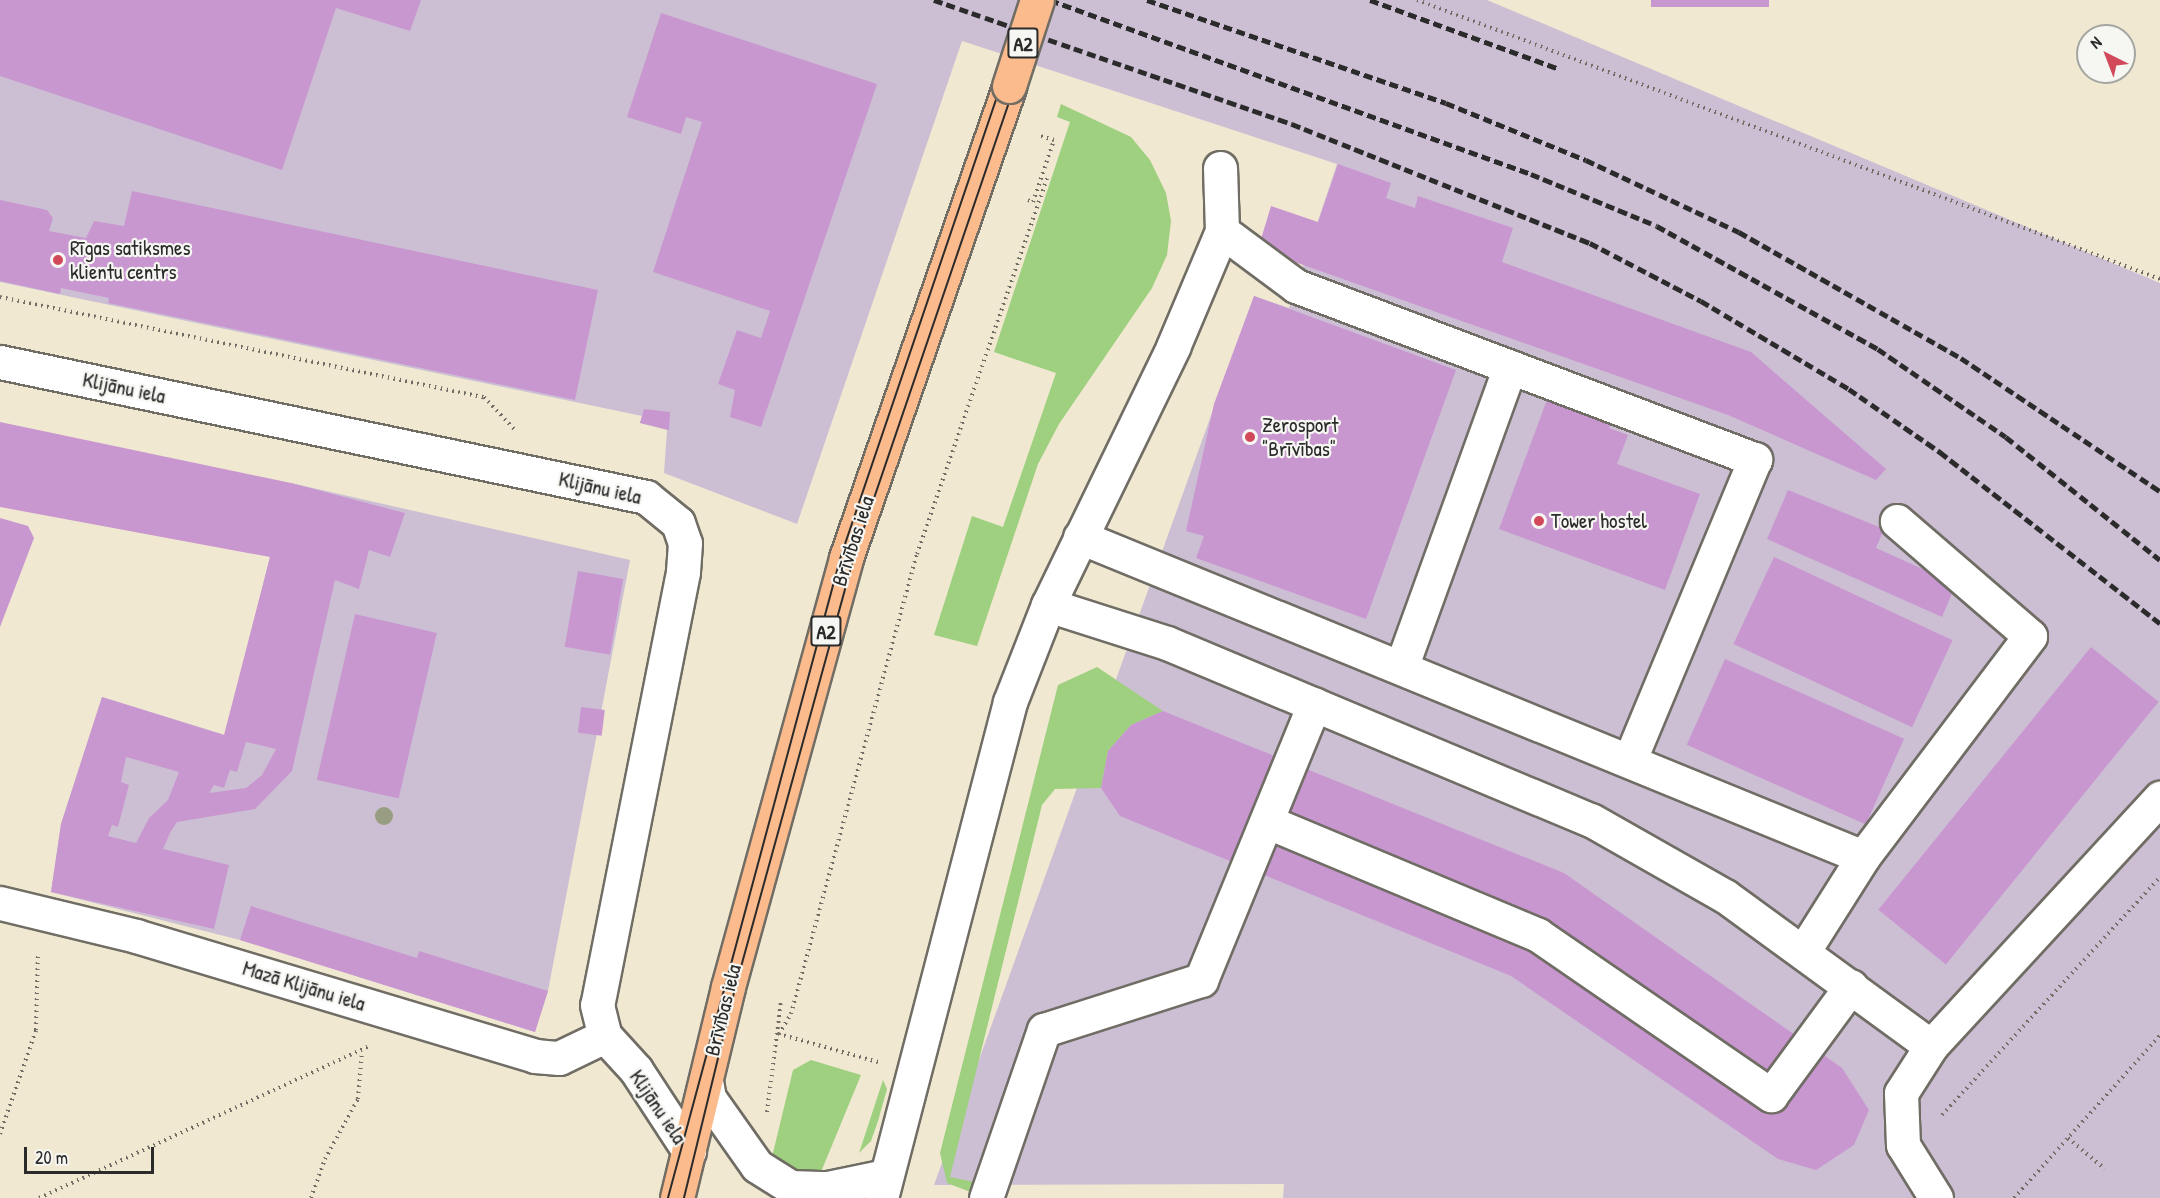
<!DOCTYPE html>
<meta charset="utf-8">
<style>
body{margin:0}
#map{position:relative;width:2160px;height:1198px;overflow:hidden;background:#f0e8d1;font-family:"Patrick Hand",sans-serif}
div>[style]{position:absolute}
.industrial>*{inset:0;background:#ccbfd4}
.green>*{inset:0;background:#9ed07f}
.building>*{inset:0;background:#c997d0;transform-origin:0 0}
.path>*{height:4px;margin-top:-2px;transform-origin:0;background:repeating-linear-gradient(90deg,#706d65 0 1.5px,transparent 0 6px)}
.roads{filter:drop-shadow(2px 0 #706d65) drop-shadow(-2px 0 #706d65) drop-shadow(0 2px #706d65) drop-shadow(0 -2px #706d65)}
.minor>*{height:33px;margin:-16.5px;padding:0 16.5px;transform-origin:16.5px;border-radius:16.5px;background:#fff}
.highway>*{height:33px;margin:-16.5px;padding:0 16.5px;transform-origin:16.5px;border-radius:16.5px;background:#fbbb8c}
.tram>*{height:1.5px;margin:-0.75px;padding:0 0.75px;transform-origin:0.75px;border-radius:0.75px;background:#2b2b2b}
.rail>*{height:4.5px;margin-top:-2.25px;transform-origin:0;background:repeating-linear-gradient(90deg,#2b2b2b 0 9px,transparent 0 13.5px)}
.bridges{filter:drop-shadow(2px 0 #706d65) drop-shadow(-2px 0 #706d65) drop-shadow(0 2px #706d65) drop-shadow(0 -2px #706d65)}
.highway-bridge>*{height:33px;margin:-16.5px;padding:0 16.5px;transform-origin:16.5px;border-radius:16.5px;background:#fbbb8c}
.trees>*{width:18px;height:18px;margin:-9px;border-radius:50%;background:#979c83}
.dots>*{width:16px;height:16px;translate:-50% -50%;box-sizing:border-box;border:3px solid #f6f6f2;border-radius:50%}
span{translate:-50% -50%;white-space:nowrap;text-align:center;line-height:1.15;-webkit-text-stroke:4.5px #f6f6f2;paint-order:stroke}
.shield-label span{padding:2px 4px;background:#f6f6f2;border:2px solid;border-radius:4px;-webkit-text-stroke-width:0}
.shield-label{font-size:20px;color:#2b2b2b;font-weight:700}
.poi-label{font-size:21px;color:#2b2b2b}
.left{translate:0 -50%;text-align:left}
.street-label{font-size:21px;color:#2b2b2b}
.north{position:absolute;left:2076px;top:24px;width:60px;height:60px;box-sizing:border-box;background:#f6f6f2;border:2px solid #a5a5a2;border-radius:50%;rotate:318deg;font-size:16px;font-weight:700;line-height:24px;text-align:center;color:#2b2b2b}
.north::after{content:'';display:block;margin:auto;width:21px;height:27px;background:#d1495b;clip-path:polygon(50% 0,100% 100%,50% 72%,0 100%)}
.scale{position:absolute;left:24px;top:1147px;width:130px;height:27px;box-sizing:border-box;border:3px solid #2b2b2b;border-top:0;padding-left:8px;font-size:18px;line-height:21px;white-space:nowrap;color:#2b2b2b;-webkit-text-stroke:4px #f6f6f2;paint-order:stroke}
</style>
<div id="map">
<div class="industrial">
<div style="clip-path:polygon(0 0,1487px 0,2160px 283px,2160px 1198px,1283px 1198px,1284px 1184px,934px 1185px,1254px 296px,1289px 308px,1337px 164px,962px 41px,797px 524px,664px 473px,667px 430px,640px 423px,642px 416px,0 282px)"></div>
<div style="clip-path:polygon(291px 483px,630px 560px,548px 991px,535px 1032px,240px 940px,51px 892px,61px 824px,102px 697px,225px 735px,270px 557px,283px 559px)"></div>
</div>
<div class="green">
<div style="clip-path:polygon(1061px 104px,1131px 137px,1150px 160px,1166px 193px,1171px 221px,1167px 255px,1152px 288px,1059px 424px,1038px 464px,977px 646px,934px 635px,972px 516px,1003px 527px,1056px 373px,994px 352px,1070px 122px,1057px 117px)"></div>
<div style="clip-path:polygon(1097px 667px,1163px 711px,1131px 725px,1108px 751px,1101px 788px,1055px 789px,1042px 805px,950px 1177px,975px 1182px,973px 1193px,947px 1183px,940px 1153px,1058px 685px)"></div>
<div style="clip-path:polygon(811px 1060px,861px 1075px,821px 1172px,793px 1171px,772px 1157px,793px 1070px)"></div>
<div style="clip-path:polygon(883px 1080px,887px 1089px,878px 1121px,871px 1141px,859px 1153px)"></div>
</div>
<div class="building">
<div style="clip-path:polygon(0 0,421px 0,410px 31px,336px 8px,282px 170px,0 76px)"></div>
<div style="left:1651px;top:0;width:118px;height:7px"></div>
<div style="clip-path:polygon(661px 13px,877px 84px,761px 427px,730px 417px,735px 390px,718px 384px,737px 330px,761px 338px,770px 311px,653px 272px,702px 122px,686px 117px,681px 134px,627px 117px)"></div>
<div style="clip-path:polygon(1338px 164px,1391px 183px,1386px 198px,1415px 208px,1418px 196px,1513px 228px,1502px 262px,1751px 352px,1886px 469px,1876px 480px,1728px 415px,1258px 249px,1271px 206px,1318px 222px)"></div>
<div style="clip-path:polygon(132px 191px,598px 290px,575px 400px,108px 303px,109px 298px,61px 288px,60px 294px,0 281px,0 200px,47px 210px,53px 218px,49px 231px,86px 238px,94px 221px,124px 226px)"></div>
<div style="clip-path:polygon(1254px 296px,1456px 370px,1366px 619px,1196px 558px,1204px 536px,1186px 531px,1214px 404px)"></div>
<div style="clip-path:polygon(1548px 397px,1612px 420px,1609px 428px,1628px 435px,1617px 464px,1700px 494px,1665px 590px,1499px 529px)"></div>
<div style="clip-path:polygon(644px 409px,670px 412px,669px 430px,640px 423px)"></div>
<div style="clip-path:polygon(evenodd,0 422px,291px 483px,405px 513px,390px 557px,369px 550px,359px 589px,335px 580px,292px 771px,255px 809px,177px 822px,171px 831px,163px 849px,229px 865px,214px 929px,51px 892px,61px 824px,102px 697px,224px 735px,270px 557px,0 507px,0 422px,246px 742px,276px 749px,262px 775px,246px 788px,209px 793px,214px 785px,224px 788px,230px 770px,237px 772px,246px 742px,0 422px,126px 757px,179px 772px,168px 800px,149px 818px,136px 843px,108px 836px,112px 825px,118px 827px,129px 785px,121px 782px,126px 757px)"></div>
<div style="clip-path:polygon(1788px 490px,1884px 529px,1876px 548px,1956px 584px,1942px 617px,1767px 539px)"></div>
<div style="clip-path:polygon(0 518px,28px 526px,34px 538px,0 627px)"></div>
<div style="left:1774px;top:557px;width:197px;height:96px;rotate:25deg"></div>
<div style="left:578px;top:571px;width:46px;height:77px;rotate:10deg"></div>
<div style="left:355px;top:614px;width:84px;height:170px;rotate:13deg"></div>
<div style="left:2091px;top:647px;width:87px;height:338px;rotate:39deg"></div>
<div style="left:1725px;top:659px;width:196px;height:94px;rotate:24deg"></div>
<div style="left:581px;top:707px;width:24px;height:26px;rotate:7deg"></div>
<div style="clip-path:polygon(1163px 711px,1564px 873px,1842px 1068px,1869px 1110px,1854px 1145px,1816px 1170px,1778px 1159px,1511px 976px,1120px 816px,1101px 788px,1108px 751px,1131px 725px)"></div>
<div style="clip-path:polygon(251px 906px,417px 958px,419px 951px,548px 991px,535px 1032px,240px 940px)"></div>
</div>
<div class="path">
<div style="left:1417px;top:0;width:794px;rotate:20.58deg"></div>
<div style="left:1028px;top:200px;width:5px;rotate:22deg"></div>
<div style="left:1033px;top:202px;width:65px;rotate:-71.3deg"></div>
<div style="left:1054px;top:140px;width:14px;rotate:-163deg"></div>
<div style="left:0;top:297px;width:494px;rotate:11.7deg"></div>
<div style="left:484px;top:397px;width:44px;rotate:46.8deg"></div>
<div style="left:878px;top:1062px;width:103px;rotate:-164.2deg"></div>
<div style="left:779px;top:1034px;width:23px;rotate:-59deg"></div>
<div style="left:791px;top:1014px;width:477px;rotate:-74.7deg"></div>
<div style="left:917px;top:554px;width:398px;rotate:-70.9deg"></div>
<div style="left:767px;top:1112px;width:112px;rotate:-82.8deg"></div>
<div style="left:1942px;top:1115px;width:323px;rotate:-47.5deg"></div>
<div style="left:0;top:1134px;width:110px;rotate:-70.9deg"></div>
<div style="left:36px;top:1030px;width:78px;rotate:-88.5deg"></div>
<div style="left:2068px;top:1138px;width:48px;rotate:40deg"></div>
<div style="left:39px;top:1198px;width:362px;rotate:-24.7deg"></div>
<div style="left:311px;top:1198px;width:41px;rotate:-70.3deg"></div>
<div style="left:325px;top:1159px;width:68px;rotate:-61.2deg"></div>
<div style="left:358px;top:1099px;width:47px;rotate:-85.1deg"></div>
<div style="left:2014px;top:1198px;width:219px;rotate:-48.1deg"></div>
</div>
<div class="roads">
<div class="minor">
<div style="left:1222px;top:231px;width:92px;rotate:36.6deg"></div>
<div style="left:1296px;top:286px;width:491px;rotate:20.7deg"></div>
<div style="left:1755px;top:459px;width:326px;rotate:112.6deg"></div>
<div style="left:0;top:362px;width:660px;rotate:11.8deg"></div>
<div style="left:646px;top:497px;width:41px;rotate:39.1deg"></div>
<div style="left:678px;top:523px;width:21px;rotate:71deg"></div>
<div style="left:685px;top:543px;width:29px;rotate:94deg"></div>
<div style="left:683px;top:572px;width:441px;rotate:101.2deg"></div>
<div style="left:597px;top:1005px;width:32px;rotate:76deg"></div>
<div style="left:605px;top:1036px;width:46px;rotate:47.6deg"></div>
<div style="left:636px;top:1070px;width:97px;rotate:56.8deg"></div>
<div style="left:1080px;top:537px;width:846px;rotate:22.23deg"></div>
<div style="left:1048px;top:605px;width:125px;rotate:17.7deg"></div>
<div style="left:1167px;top:643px;width:459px;rotate:22.7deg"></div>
<div style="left:1591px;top:820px;width:154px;rotate:29.6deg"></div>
<div style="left:1725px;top:896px;width:255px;rotate:36.1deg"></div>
<div style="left:1402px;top:665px;width:317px;rotate:-70.1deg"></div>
<div style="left:1268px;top:822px;width:293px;rotate:22.7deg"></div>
<div style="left:1538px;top:935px;width:283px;rotate:34.5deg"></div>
<div style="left:1771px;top:1095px;width:135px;rotate:-53.7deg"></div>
<div style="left:0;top:903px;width:140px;rotate:13.6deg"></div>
<div style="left:136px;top:936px;width:417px;rotate:16.7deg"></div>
<div style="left:535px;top:1056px;width:24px;rotate:5deg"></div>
<div style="left:559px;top:1058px;width:51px;rotate:-25.6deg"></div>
<div style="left:1803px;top:952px;width:112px;rotate:-57.7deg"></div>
<div style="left:1863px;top:857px;width:277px;rotate:-52.9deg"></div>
<div style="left:2030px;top:636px;width:176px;rotate:-139.2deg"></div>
<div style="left:706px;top:1081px;width:17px;rotate:80deg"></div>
<div style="left:709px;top:1098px;width:83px;rotate:54.8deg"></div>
<div style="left:757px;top:1166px;width:39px;rotate:32deg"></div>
<div style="left:790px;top:1187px;width:38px;rotate:2deg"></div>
<div style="left:828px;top:1188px;width:58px;rotate:-11.9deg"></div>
<div style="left:881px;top:1198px;width:513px;rotate:-75.42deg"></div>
<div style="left:1010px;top:702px;width:104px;rotate:-68.6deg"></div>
<div style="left:1048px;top:605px;width:287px;rotate:-64.1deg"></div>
<div style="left:1173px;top:347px;width:126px;rotate:-67.1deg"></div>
<div style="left:1222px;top:231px;width:63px;rotate:-91.8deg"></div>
<div style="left:986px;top:1198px;width:178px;rotate:-71deg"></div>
<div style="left:1044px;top:1030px;width:165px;rotate:-17.7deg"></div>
<div style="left:1201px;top:980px;width:298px;rotate:-67.7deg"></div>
<div style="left:1936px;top:1198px;width:62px;rotate:-121.9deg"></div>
<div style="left:1903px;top:1145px;width:52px;rotate:-92.2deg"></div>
<div style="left:1901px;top:1093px;width:56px;rotate:-57.4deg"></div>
<div style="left:1931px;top:1046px;width:338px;rotate:-47.3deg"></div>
</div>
<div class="highway">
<div style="left:677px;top:1198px;width:217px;rotate:-76.4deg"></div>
<div style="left:728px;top:987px;width:445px;rotate:-74.6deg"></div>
<div style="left:846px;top:558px;width:499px;rotate:-70.9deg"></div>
</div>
</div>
<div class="tram">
<div style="left:668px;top:1198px;width:665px;rotate:-74.92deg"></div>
<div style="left:841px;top:556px;width:587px;rotate:-71.23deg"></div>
<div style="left:684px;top:1198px;width:215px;rotate:-76.3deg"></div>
<div style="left:735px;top:989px;width:445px;rotate:-74.6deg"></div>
<div style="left:853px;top:560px;width:592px;rotate:-71.17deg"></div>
</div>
<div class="rail">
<div style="left:934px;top:0;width:379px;rotate:19.1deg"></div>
<div style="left:1292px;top:124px;width:321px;rotate:21.8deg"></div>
<div style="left:1590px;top:243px;width:125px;rotate:27.6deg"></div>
<div style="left:1701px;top:301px;width:172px;rotate:30.7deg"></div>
<div style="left:1849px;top:389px;width:111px;rotate:34.7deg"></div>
<div style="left:1940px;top:452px;width:279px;rotate:37.9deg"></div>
<div style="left:1050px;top:0;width:512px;rotate:19.89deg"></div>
<div style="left:1531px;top:174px;width:136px;rotate:22.4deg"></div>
<div style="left:1657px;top:226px;width:253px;rotate:29.1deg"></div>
<div style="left:1878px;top:349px;width:155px;rotate:34.5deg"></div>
<div style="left:2006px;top:437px;width:197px;rotate:38.6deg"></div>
<div style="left:1147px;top:0;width:316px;rotate:19deg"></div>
<div style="left:1446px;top:103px;width:151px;rotate:22.2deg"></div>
<div style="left:1586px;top:160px;width:169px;rotate:25.2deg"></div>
<div style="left:1739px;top:232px;width:255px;rotate:29.6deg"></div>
<div style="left:1961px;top:358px;width:239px;rotate:33.8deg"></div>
<div style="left:1370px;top:0;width:202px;rotate:20deg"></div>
</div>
<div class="bridges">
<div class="highway-bridge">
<div style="left:1009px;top:86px;width:90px;rotate:-72deg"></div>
</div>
</div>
<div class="trees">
<div style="left:384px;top:816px"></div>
</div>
<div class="dots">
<div style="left:58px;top:260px;background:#d1495b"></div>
<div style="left:1250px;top:437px;background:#d1495b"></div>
<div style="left:1539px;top:521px;background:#d1495b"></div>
</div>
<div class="shield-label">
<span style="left:1023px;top:43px">A2</span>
<span style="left:826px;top:631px">A2</span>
</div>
<div class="poi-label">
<span class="left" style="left:70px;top:260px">Rīgas satiksmes<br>klientu centrs</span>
<span class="left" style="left:1262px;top:437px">Zerosport<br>"Brīvības"</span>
<span class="left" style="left:1551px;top:521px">Tower hostel</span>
</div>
<div class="street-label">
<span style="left:124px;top:388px;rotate:12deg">Klijānu iela</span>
<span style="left:600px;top:488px;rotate:13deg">Klijānu iela</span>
<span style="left:853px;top:541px;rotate:-72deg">Brīvības iela</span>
<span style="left:304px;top:986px;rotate:17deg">Mazā Klijānu iela</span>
<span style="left:723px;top:1010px;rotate:-76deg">Brīvības iela</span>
<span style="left:658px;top:1107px;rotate:56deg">Klijānu iela</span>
</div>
<div class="north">N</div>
<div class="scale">20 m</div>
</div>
